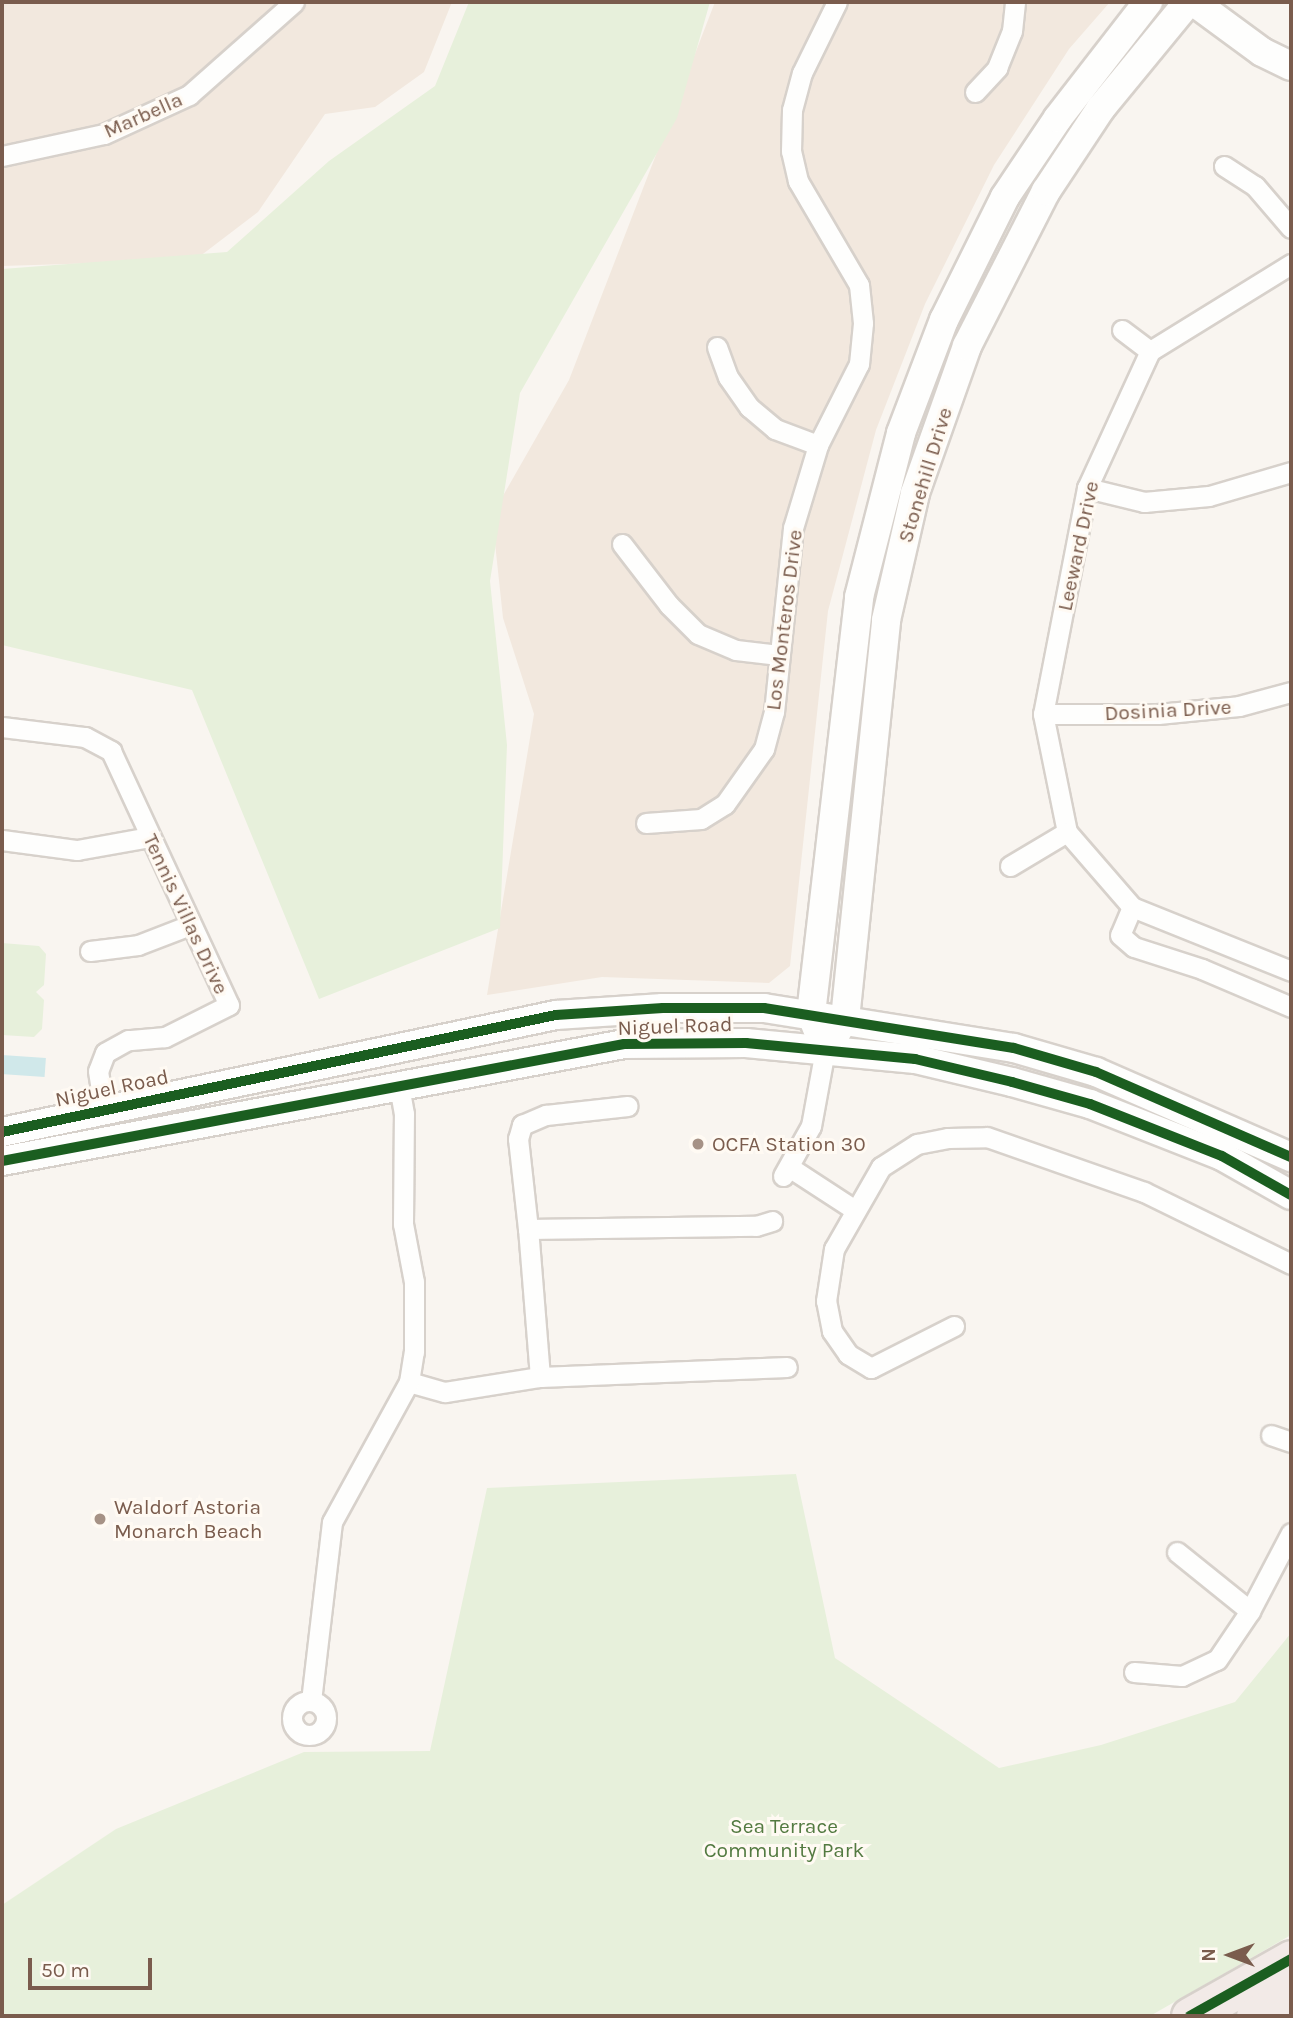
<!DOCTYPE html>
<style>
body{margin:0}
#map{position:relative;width:1293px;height:2018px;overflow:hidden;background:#f9f5f0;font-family:Karla,sans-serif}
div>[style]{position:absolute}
.residential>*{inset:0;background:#f2e8de}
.green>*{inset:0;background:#e7f0db}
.water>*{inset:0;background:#d0e8ea;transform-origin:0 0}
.roads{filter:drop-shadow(2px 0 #d7d1cb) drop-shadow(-2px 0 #d7d1cb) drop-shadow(0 2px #d7d1cb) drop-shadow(0 -2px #d7d1cb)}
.street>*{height:19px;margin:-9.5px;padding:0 9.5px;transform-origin:9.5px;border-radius:9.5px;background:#fefefd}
.street>.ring{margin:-9.5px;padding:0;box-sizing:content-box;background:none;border:19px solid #fefefd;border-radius:50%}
.secondary>*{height:28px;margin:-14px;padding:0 14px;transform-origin:14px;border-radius:14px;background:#fefefd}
.highway>*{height:37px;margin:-18.5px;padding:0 18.5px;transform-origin:18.5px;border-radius:18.5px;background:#f2eae7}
.cycleway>*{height:10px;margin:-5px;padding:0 5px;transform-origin:5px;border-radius:5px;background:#1b5e20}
.dots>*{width:19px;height:19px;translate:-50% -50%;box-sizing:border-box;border:4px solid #fffaf3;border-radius:50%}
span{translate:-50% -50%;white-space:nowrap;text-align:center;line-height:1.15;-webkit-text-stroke:6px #fffaf3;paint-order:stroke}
.street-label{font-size:21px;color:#7a5c4d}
.poi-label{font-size:21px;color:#7a5c4d}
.left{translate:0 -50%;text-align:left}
.park-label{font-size:21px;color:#537a41}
.frame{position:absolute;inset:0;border:4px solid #7a5c4d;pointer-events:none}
.north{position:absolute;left:1195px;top:1920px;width:70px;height:70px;-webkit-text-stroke:5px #fffaf3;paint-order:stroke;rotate:270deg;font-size:19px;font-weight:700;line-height:28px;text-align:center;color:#7a5c4d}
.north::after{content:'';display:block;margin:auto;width:24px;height:32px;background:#7a5c4d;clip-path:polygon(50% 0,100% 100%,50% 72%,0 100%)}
.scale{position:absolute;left:28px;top:1958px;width:124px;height:32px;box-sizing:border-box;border:4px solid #7a5c4d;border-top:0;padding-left:9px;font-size:21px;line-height:24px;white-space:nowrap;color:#7a5c4d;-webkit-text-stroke:5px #fffaf3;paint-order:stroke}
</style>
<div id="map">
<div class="residential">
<div style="clip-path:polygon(2px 2px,452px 2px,424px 72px,375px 107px,325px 114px,258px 212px,195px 260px,2px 266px)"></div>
<div style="clip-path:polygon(715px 2px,1110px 2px,1069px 49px,994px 165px,925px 304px,876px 430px,828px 611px,790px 966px,769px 983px,602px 977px,487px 995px,534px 714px,503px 618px,492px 515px,569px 380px)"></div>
</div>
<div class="green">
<div style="clip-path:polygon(469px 2px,710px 2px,677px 118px,520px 393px,490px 581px,507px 745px,500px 928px,319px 999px,192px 690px,2px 645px,2px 269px,227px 252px,329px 161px,435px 86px)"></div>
<div style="clip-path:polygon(2px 943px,39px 946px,46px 954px,44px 985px,36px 992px,44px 1000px,42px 1029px,34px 1037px,2px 1035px)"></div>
<div style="clip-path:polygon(796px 1474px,835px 1658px,999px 1768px,1101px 1745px,1235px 1702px,1291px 1633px,1291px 1935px,1150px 2016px,2px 2016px,2px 1905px,116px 1829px,304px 1752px,430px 1751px,487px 1488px)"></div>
</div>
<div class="water">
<div style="left:2px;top:1055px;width:44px;height:19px;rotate:4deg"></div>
</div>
<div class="roads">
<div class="street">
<div style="left:975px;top:92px;width:33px;rotate:-47deg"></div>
<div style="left:997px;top:68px;width:40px;rotate:-68deg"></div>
<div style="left:1012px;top:31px;width:29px;rotate:-84deg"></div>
<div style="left:2px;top:156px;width:104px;rotate:-12.2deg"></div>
<div style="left:104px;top:134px;width:94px;rotate:-24.6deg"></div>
<div style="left:189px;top:95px;width:140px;rotate:-41.5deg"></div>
<div style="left:1224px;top:166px;width:37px;rotate:33deg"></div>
<div style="left:1255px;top:186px;width:55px;rotate:49.4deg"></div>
<div style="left:1291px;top:264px;width:166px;rotate:148.3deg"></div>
<div style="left:1150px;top:351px;width:151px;rotate:114.7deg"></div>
<div style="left:1087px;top:488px;width:230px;rotate:101deg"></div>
<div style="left:1043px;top:714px;width:120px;rotate:78.5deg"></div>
<div style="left:1067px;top:832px;width:99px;rotate:49.1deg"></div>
<div style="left:1132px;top:907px;width:171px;rotate:21.9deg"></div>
<div style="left:1122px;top:330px;width:35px;rotate:37deg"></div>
<div style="left:717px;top:347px;width:32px;rotate:70deg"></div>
<div style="left:728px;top:377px;width:37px;rotate:55deg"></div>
<div style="left:749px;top:407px;width:34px;rotate:40deg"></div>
<div style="left:775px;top:429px;width:46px;rotate:20.4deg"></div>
<div style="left:1087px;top:488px;width:59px;rotate:13.8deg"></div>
<div style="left:1144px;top:502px;width:65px;rotate:-5.3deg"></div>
<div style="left:1209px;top:496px;width:85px;rotate:-16.3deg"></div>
<div style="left:622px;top:544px;width:77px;rotate:52.4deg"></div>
<div style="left:669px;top:605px;width:41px;rotate:45deg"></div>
<div style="left:698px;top:634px;width:41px;rotate:22.8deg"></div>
<div style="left:736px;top:650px;width:43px;rotate:6.6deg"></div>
<div style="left:1043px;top:714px;width:115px"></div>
<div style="left:1158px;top:714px;width:81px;rotate:-5.6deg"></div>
<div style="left:1239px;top:706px;width:54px;rotate:-15.1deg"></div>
<div style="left:2px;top:727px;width:84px;rotate:6.9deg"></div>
<div style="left:85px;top:737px;width:30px;rotate:28deg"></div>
<div style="left:111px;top:751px;width:280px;rotate:65.1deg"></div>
<div style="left:229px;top:1005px;width:72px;rotate:153.4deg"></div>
<div style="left:165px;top:1037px;width:37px;rotate:175deg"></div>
<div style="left:128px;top:1040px;width:26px;rotate:151deg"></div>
<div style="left:105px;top:1053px;width:19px;rotate:111deg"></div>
<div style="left:98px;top:1071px;width:38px;rotate:81deg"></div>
<div style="left:646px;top:823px;width:55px;rotate:-4.2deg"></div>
<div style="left:701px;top:819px;width:28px;rotate:-32deg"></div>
<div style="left:725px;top:804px;width:67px;rotate:-54.7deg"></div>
<div style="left:764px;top:749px;width:38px;rotate:-75deg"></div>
<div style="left:774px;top:712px;width:185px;rotate:-84.1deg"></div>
<div style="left:793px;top:528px;width:87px;rotate:-73.2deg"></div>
<div style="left:818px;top:445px;width:91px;rotate:-63.2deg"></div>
<div style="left:859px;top:364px;width:41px;rotate:-84.4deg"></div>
<div style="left:863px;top:323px;width:38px;rotate:-96deg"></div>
<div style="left:859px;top:285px;width:121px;rotate:-120.4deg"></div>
<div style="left:798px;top:181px;width:31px;rotate:-103deg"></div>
<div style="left:791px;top:151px;width:41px;rotate:-88.6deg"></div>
<div style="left:792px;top:110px;width:38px;rotate:-75deg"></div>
<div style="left:802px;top:73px;width:79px;rotate:-63.8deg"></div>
<div style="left:2px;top:840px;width:76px;rotate:7.6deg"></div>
<div style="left:77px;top:850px;width:73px;rotate:-10.2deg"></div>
<div style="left:1010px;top:866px;width:66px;rotate:-30.8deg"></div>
<div style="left:1132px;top:907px;width:30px;rotate:113deg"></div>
<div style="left:1120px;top:935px;width:18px;rotate:41deg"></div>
<div style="left:1134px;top:947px;width:71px;rotate:17.9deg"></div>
<div style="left:1202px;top:969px;width:97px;rotate:23.1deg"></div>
<div style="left:90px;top:951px;width:48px;rotate:-7.1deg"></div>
<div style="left:138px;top:945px;width:56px;rotate:-21deg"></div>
<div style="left:789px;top:1167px;width:79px;rotate:33.1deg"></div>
<div style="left:783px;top:1176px;width:57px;rotate:-60.8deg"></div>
<div style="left:811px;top:1126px;width:77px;rotate:-79.6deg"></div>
<div style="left:528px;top:1229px;width:91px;rotate:-96.3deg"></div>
<div style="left:518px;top:1139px;width:15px;rotate:-74deg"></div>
<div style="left:522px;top:1125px;width:26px;rotate:-23deg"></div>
<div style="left:546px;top:1115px;width:82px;rotate:-6.3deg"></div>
<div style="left:954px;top:1326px;width:93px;rotate:153.2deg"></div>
<div style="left:871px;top:1368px;width:27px;rotate:-149deg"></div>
<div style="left:848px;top:1354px;width:28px;rotate:-125deg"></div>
<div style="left:832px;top:1331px;width:31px;rotate:-101deg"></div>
<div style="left:826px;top:1301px;width:53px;rotate:-81.3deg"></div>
<div style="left:834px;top:1249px;width:95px;rotate:-60.2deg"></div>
<div style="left:881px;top:1167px;width:43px;rotate:-32.6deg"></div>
<div style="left:917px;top:1144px;width:32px;rotate:-11deg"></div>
<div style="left:948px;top:1138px;width:39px;rotate:-1deg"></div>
<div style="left:987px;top:1137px;width:166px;rotate:19.3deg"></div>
<div style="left:1144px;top:1192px;width:164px;rotate:26.1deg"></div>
<div style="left:540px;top:1377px;width:148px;rotate:-94.6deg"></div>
<div style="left:528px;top:1229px;width:228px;rotate:-0.8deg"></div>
<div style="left:756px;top:1226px;width:17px;rotate:-17deg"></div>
<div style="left:409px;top:1382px;width:37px;rotate:16deg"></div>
<div style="left:445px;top:1392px;width:96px;rotate:-9deg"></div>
<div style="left:540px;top:1377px;width:247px;rotate:-2.3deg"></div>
<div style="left:1271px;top:1435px;width:21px;rotate:19deg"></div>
<div style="left:1177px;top:1552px;width:94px;rotate:38.9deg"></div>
<div style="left:1134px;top:1672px;width:48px;rotate:4.8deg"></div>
<div style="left:1182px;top:1676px;width:38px;rotate:-25deg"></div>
<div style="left:1217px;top:1660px;width:59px;rotate:-56deg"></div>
<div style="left:1250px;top:1611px;width:88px;rotate:-62.3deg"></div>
<div class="ring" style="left:292px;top:1701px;width:15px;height:15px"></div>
<div style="left:311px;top:1701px;width:180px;rotate:-83.3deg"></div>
<div style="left:332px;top:1522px;width:160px;rotate:-61.2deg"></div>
<div style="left:409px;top:1382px;width:30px;rotate:-81deg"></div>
<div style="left:414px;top:1352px;width:70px;rotate:-90deg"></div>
<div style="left:414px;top:1282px;width:59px;rotate:-100.7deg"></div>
<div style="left:403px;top:1224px;width:110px;rotate:-89.5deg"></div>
<div style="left:404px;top:1114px;width:29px;rotate:-100deg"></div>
</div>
<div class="secondary">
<div style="left:1194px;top:2px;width:84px;rotate:36.3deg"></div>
<div style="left:1262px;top:52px;width:32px;rotate:26deg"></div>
<div style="left:818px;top:1031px;width:18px;rotate:-112deg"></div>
<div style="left:811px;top:1014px;width:420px;rotate:-83.4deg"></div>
<div style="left:859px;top:597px;width:169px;rotate:-75.6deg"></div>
<div style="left:901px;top:433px;width:121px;rotate:-69.2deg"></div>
<div style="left:944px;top:320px;width:137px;rotate:-63.6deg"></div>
<div style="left:1005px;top:197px;width:95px;rotate:-56.1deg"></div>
<div style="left:1058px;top:118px;width:147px;rotate:-52.2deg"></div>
<div style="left:836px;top:1033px;width:17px;rotate:-57deg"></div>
<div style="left:845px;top:1019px;width:401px;rotate:-84.1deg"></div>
<div style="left:886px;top:620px;width:130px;rotate:-77.1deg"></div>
<div style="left:915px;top:493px;width:156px;rotate:-70.5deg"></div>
<div style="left:967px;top:346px;width:174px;rotate:-63deg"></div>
<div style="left:1046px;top:191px;width:100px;rotate:-56.5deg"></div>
<div style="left:1101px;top:108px;width:137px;rotate:-50.6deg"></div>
<div style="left:2px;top:1132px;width:566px;rotate:-11.93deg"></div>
<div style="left:556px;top:1015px;width:107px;rotate:-3.7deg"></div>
<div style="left:663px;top:1008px;width:101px"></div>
<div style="left:764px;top:1008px;width:253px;rotate:9.1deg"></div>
<div style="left:1014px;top:1048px;width:85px;rotate:16.3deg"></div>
<div style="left:1096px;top:1072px;width:213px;rotate:23.6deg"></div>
<div style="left:2px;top:1161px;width:633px;rotate:-10.65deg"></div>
<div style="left:624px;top:1044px;width:122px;rotate:-0.5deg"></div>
<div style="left:746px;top:1043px;width:170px;rotate:5.4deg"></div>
<div style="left:915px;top:1059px;width:100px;rotate:13.3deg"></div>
<div style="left:1012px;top:1082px;width:81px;rotate:15.8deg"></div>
<div style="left:1090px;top:1104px;width:142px;rotate:21.5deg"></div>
<div style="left:1222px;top:1156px;width:79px;rotate:29.5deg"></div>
</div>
<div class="highway">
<div style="left:1190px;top:2016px;width:116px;rotate:-29.4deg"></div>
<div style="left:1255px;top:2016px;width:41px;rotate:-29.1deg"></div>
</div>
</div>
<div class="cycleway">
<div style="left:2px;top:1132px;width:566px;rotate:-11.93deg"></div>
<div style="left:556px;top:1015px;width:107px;rotate:-3.7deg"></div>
<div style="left:663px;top:1008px;width:101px"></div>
<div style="left:764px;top:1008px;width:253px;rotate:9.1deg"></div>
<div style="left:1014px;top:1048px;width:85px;rotate:16.3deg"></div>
<div style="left:1096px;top:1072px;width:213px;rotate:23.6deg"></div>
<div style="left:2px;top:1161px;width:633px;rotate:-10.65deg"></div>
<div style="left:624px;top:1044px;width:122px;rotate:-0.5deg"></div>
<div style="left:746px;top:1043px;width:170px;rotate:5.4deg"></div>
<div style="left:915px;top:1059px;width:100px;rotate:13.3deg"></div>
<div style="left:1012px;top:1082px;width:81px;rotate:15.8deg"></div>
<div style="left:1090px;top:1104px;width:142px;rotate:21.5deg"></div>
<div style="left:1222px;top:1156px;width:79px;rotate:29.5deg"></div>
<div style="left:1190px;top:2016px;width:116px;rotate:-29.4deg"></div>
</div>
<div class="dots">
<div style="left:698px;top:1144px;background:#a69286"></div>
<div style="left:100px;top:1519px;background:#a69286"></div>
</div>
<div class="street-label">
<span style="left:143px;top:115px;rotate:-24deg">Marbella</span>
<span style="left:925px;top:475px;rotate:-73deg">Stonehill Drive</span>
<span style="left:1078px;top:546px;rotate:-78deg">Leeward Drive</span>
<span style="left:784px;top:620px;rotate:-83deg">Los Monteros Drive</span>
<span style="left:1168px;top:710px;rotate:-3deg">Dosinia Drive</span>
<span style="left:186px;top:914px;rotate:65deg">Tennis Villas Drive</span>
<span style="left:675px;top:1026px;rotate:-2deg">Niguel Road</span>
<span style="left:112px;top:1088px;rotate:-12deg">Niguel Road</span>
</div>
<div class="poi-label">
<span class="left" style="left:712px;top:1144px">OCFA Station 30</span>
<span class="left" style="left:114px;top:1519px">Waldorf Astoria<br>Monarch Beach</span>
</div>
<div class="park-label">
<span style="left:784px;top:1838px">Sea Terrace<br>Community Park</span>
</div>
<div class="frame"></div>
<div class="north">N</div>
<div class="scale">50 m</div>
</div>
